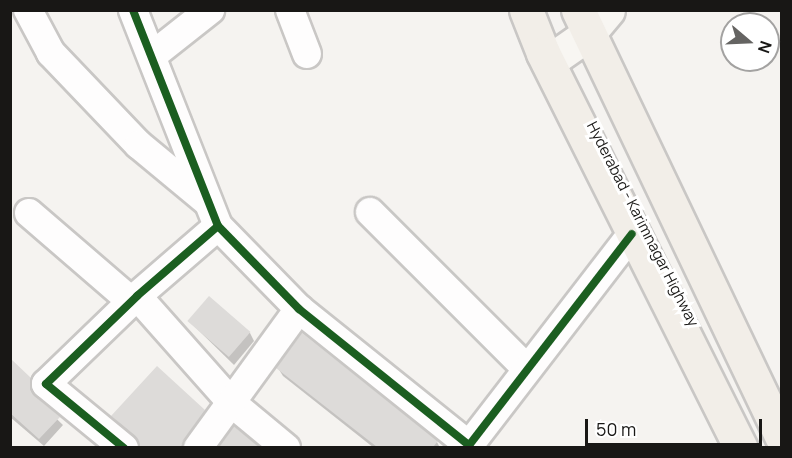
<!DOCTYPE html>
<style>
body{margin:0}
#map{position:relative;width:792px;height:458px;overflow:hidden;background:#f5f3f0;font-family:Manrope,sans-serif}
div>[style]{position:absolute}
.shadow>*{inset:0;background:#0003}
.building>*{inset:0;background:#dddbd9;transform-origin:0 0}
.roads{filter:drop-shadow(2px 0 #c9c7c5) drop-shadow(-2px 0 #c9c7c5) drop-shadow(0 2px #c9c7c5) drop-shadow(0 -2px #c9c7c5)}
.street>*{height:28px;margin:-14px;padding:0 14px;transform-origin:14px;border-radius:14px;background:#fefdfd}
.secondary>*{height:33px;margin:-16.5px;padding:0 16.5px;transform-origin:16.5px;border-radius:16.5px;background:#f8f6f2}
.primary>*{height:33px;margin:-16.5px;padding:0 16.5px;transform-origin:16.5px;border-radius:16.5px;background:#f2eee8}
.cycleway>*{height:8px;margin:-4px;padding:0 4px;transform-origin:4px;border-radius:4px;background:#1b5e20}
span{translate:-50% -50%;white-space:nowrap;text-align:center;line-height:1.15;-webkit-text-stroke:6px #fff;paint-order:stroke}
.street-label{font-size:15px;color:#181715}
.frame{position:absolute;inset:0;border:12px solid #181715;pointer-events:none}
.north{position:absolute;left:720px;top:12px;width:60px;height:60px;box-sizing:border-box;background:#fff;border:2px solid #a3a2a1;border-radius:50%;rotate:109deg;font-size:16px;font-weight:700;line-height:24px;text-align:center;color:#181715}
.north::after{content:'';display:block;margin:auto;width:21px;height:27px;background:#656462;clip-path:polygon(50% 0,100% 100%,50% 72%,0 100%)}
.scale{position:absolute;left:585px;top:419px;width:177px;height:27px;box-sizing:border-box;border:3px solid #181715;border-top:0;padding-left:8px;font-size:18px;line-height:21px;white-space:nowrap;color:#181715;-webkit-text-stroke:4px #fff;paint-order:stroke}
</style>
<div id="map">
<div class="shadow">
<div style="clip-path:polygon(189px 321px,250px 333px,254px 341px,234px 365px)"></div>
<div style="clip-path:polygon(278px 368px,437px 442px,440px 448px,374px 448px,283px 376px)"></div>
<div style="clip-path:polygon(10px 370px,30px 379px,35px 387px,34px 397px,63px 425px,44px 446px,10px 417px)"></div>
<div style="clip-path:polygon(202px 409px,208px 420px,183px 448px,140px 448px,113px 416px)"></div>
<div style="clip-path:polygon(234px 429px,257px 448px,221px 448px)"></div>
</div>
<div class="building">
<div style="left:209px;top:296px;width:55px;height:33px;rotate:41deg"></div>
<div style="clip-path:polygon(302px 333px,438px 441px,433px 447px,377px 447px,276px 368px)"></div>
<div style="clip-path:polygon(10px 358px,31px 378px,30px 389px,35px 396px,60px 417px,39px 439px,10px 413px)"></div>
<div style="clip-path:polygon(157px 366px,205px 410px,182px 447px,140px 447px,135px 436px,111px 416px)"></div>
<div style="clip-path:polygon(234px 426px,260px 447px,219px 447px)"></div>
</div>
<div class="roads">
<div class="street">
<div style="left:28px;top:10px;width:49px;rotate:61.9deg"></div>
<div style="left:51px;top:53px;width:127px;rotate:46.3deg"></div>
<div style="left:139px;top:145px;width:89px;rotate:39.6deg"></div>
<div style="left:290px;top:10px;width:47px;rotate:68.9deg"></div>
<div style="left:153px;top:55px;width:73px;rotate:-38.3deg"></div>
<div style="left:370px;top:212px;width:221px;rotate:45deg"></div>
<div style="left:29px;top:213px;width:135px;rotate:40.8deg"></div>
<div style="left:218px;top:226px;width:116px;rotate:45.7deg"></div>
<div style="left:299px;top:309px;width:218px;rotate:38.7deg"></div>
<div style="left:137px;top:296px;width:144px;rotate:48.4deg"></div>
<div style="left:233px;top:404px;width:69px;rotate:39.7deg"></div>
<div style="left:124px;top:448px;width:101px;rotate:-140.6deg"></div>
<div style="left:46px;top:384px;width:127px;rotate:-44deg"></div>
<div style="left:137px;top:296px;width:107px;rotate:-40.8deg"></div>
<div style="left:218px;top:226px;width:232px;rotate:-111.5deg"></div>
<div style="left:198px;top:448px;width:172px;rotate:-54deg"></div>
<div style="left:467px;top:448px;width:270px;rotate:-52.4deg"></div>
</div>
<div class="secondary">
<div style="left:548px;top:62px;width:49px;rotate:-35deg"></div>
<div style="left:588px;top:34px;width:31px;rotate:-50deg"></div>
</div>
<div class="primary">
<div style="left:526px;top:10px;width:46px;rotate:68.4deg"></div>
<div style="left:543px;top:53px;width:442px;rotate:63.4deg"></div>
<div style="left:578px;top:10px;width:473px;rotate:64.5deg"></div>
</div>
</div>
<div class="cycleway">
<div style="left:218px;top:226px;width:116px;rotate:45.7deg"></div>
<div style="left:299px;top:309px;width:218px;rotate:38.7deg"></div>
<div style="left:124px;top:448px;width:101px;rotate:-140.6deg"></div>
<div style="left:46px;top:384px;width:127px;rotate:-44deg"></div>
<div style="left:137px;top:296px;width:107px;rotate:-40.8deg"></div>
<div style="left:218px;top:226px;width:232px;rotate:-111.5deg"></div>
<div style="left:467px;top:448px;width:270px;rotate:-52.4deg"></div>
</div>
<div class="street-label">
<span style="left:643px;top:224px;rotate:63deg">Hyderabad - Karimnagar Highway</span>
</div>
<div class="frame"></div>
<div class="north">N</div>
<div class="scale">50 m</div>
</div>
